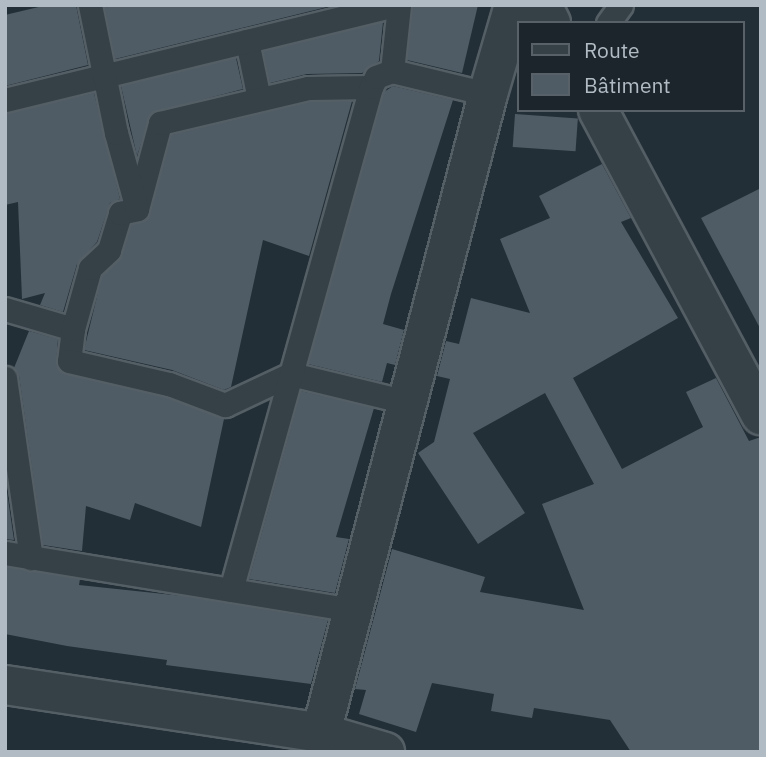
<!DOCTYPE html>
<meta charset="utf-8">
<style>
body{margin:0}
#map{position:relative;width:766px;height:757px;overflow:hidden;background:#232f36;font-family:"IBM Plex Sans",sans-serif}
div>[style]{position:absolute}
.building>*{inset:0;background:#4f5c65;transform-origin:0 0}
.roads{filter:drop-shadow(2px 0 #545e65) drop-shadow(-2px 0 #545e65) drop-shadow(0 2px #545e65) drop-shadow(0 -2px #545e65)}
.lane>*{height:23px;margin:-11.5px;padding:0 11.5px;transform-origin:11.5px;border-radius:11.5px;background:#364047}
.street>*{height:38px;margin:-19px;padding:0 19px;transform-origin:19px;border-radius:19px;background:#364047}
span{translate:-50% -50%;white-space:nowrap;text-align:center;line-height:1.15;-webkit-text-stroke:6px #1c252c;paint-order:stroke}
.frame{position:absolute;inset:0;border:7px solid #b1bbc3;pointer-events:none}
.legend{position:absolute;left:517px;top:21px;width:228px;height:91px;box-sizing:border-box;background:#1c252c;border:2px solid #586168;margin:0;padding:9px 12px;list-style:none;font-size:21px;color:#b1bbc3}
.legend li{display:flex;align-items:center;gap:14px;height:35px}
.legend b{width:35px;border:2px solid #586168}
</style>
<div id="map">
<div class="building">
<div style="clip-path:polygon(47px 5px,76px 5px,88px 65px,5px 86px,5px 15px)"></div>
<div style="clip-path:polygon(104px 5px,335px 5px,115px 59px)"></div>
<div style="clip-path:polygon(413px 5px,478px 5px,462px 73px,407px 60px)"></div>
<div style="clip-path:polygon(383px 22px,379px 61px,362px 73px,307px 74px,270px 83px,263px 51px)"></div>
<div style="clip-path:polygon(236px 58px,243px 89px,151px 113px,137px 156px,121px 86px)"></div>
<div style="clip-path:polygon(393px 86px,453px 100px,391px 294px,383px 324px,404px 330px,395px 365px,387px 363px,382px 382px,308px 364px,384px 92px)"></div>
<div style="clip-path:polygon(94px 93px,120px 199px,110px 203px,97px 242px,77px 264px,63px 312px,40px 305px,45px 293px,22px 299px,18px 202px,5px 205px,5px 114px)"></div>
<div style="clip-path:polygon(352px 101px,309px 256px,263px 240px,231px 387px,224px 390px,172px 370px,84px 350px,102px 276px,122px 255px,131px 225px,146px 219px,150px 213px,171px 135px,310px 102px)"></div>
<div style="left:515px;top:114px;width:63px;height:33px;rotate:4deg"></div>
<div style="clip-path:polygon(602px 164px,631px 218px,621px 222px,678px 318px,573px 378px,622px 469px,703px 427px,686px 392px,716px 378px,749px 441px,761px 437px,761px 752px,631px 752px,610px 720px,534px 708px,532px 718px,491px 711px,494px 694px,432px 683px,416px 732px,359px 714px,366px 690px,355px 689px,392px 549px,485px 577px,480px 592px,584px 610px,542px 504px,594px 484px,545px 393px,473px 433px,525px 513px,478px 544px,418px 453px,434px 442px,450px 379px,437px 376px,446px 341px,459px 344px,471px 298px,530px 313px,500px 239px,550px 218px,539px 196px)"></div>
<div style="clip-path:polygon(761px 188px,761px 330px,701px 218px)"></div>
<div style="clip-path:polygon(29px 331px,58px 339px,56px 365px,65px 374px,165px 397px,224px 419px,201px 527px,135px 503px,130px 520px,86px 506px,82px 551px,43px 545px,19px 376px,14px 368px)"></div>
<div style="clip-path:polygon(301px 391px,374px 408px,336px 537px,349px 539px,335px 593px,249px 579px)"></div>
<div style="clip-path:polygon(5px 478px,14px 540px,5px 539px)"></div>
<div style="clip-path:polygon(5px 567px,80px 579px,79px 585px,183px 596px,328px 620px,311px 684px,166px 665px,167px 660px,67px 646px,5px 634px)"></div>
</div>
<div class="roads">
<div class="lane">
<div style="left:608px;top:23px;width:22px;rotate:-54deg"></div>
<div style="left:247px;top:41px;width:59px;rotate:78.3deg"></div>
<div style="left:392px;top:71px;width:99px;rotate:13.5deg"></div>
<div style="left:5px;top:100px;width:401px;rotate:-13.7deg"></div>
<div style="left:137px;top:209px;width:89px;rotate:-75deg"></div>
<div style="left:160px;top:123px;width:152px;rotate:-13.3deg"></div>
<div style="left:308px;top:88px;width:63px;rotate:-0.9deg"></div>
<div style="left:5px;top:309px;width:71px;rotate:16.4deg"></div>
<div style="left:73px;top:329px;width:32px;rotate:97deg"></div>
<div style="left:69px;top:361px;width:103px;rotate:13deg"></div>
<div style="left:169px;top:384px;width:60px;rotate:20.6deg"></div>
<div style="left:225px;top:405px;width:73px;rotate:-25.2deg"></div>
<div style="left:291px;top:374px;width:119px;rotate:13.6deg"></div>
<div style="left:73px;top:329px;width:63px;rotate:-74.4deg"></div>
<div style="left:90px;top:268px;width:26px;rotate:-43deg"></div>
<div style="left:109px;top:250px;width:39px;rotate:-73deg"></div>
<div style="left:120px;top:213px;width:17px;rotate:-13deg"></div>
<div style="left:137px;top:209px;width:79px;rotate:-105.4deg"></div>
<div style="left:116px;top:133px;width:131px;rotate:-101.5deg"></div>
<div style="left:5px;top:378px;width:182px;rotate:81.8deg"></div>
<div style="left:5px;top:553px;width:352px;rotate:9.3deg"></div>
<div style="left:231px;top:590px;width:522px;rotate:-74.45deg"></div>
<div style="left:371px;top:87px;width:11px;rotate:-63deg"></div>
<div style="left:376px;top:77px;width:17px;rotate:-21deg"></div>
<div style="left:392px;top:71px;width:66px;rotate:-83.9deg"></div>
</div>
<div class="street">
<div style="left:542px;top:5px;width:20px;rotate:63deg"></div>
<div style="left:598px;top:110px;width:346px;rotate:61.9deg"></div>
<div style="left:5px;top:685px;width:320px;rotate:8.6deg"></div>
<div style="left:321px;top:733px;width:67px;rotate:16.5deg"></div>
<div style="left:321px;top:733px;width:660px;rotate:-75.35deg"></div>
<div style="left:488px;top:94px;width:93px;rotate:-73.7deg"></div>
</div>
</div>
<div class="frame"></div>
<ul class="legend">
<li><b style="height:9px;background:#364047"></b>Route</li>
<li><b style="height:19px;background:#4f5c65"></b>Bâtiment</li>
</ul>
</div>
